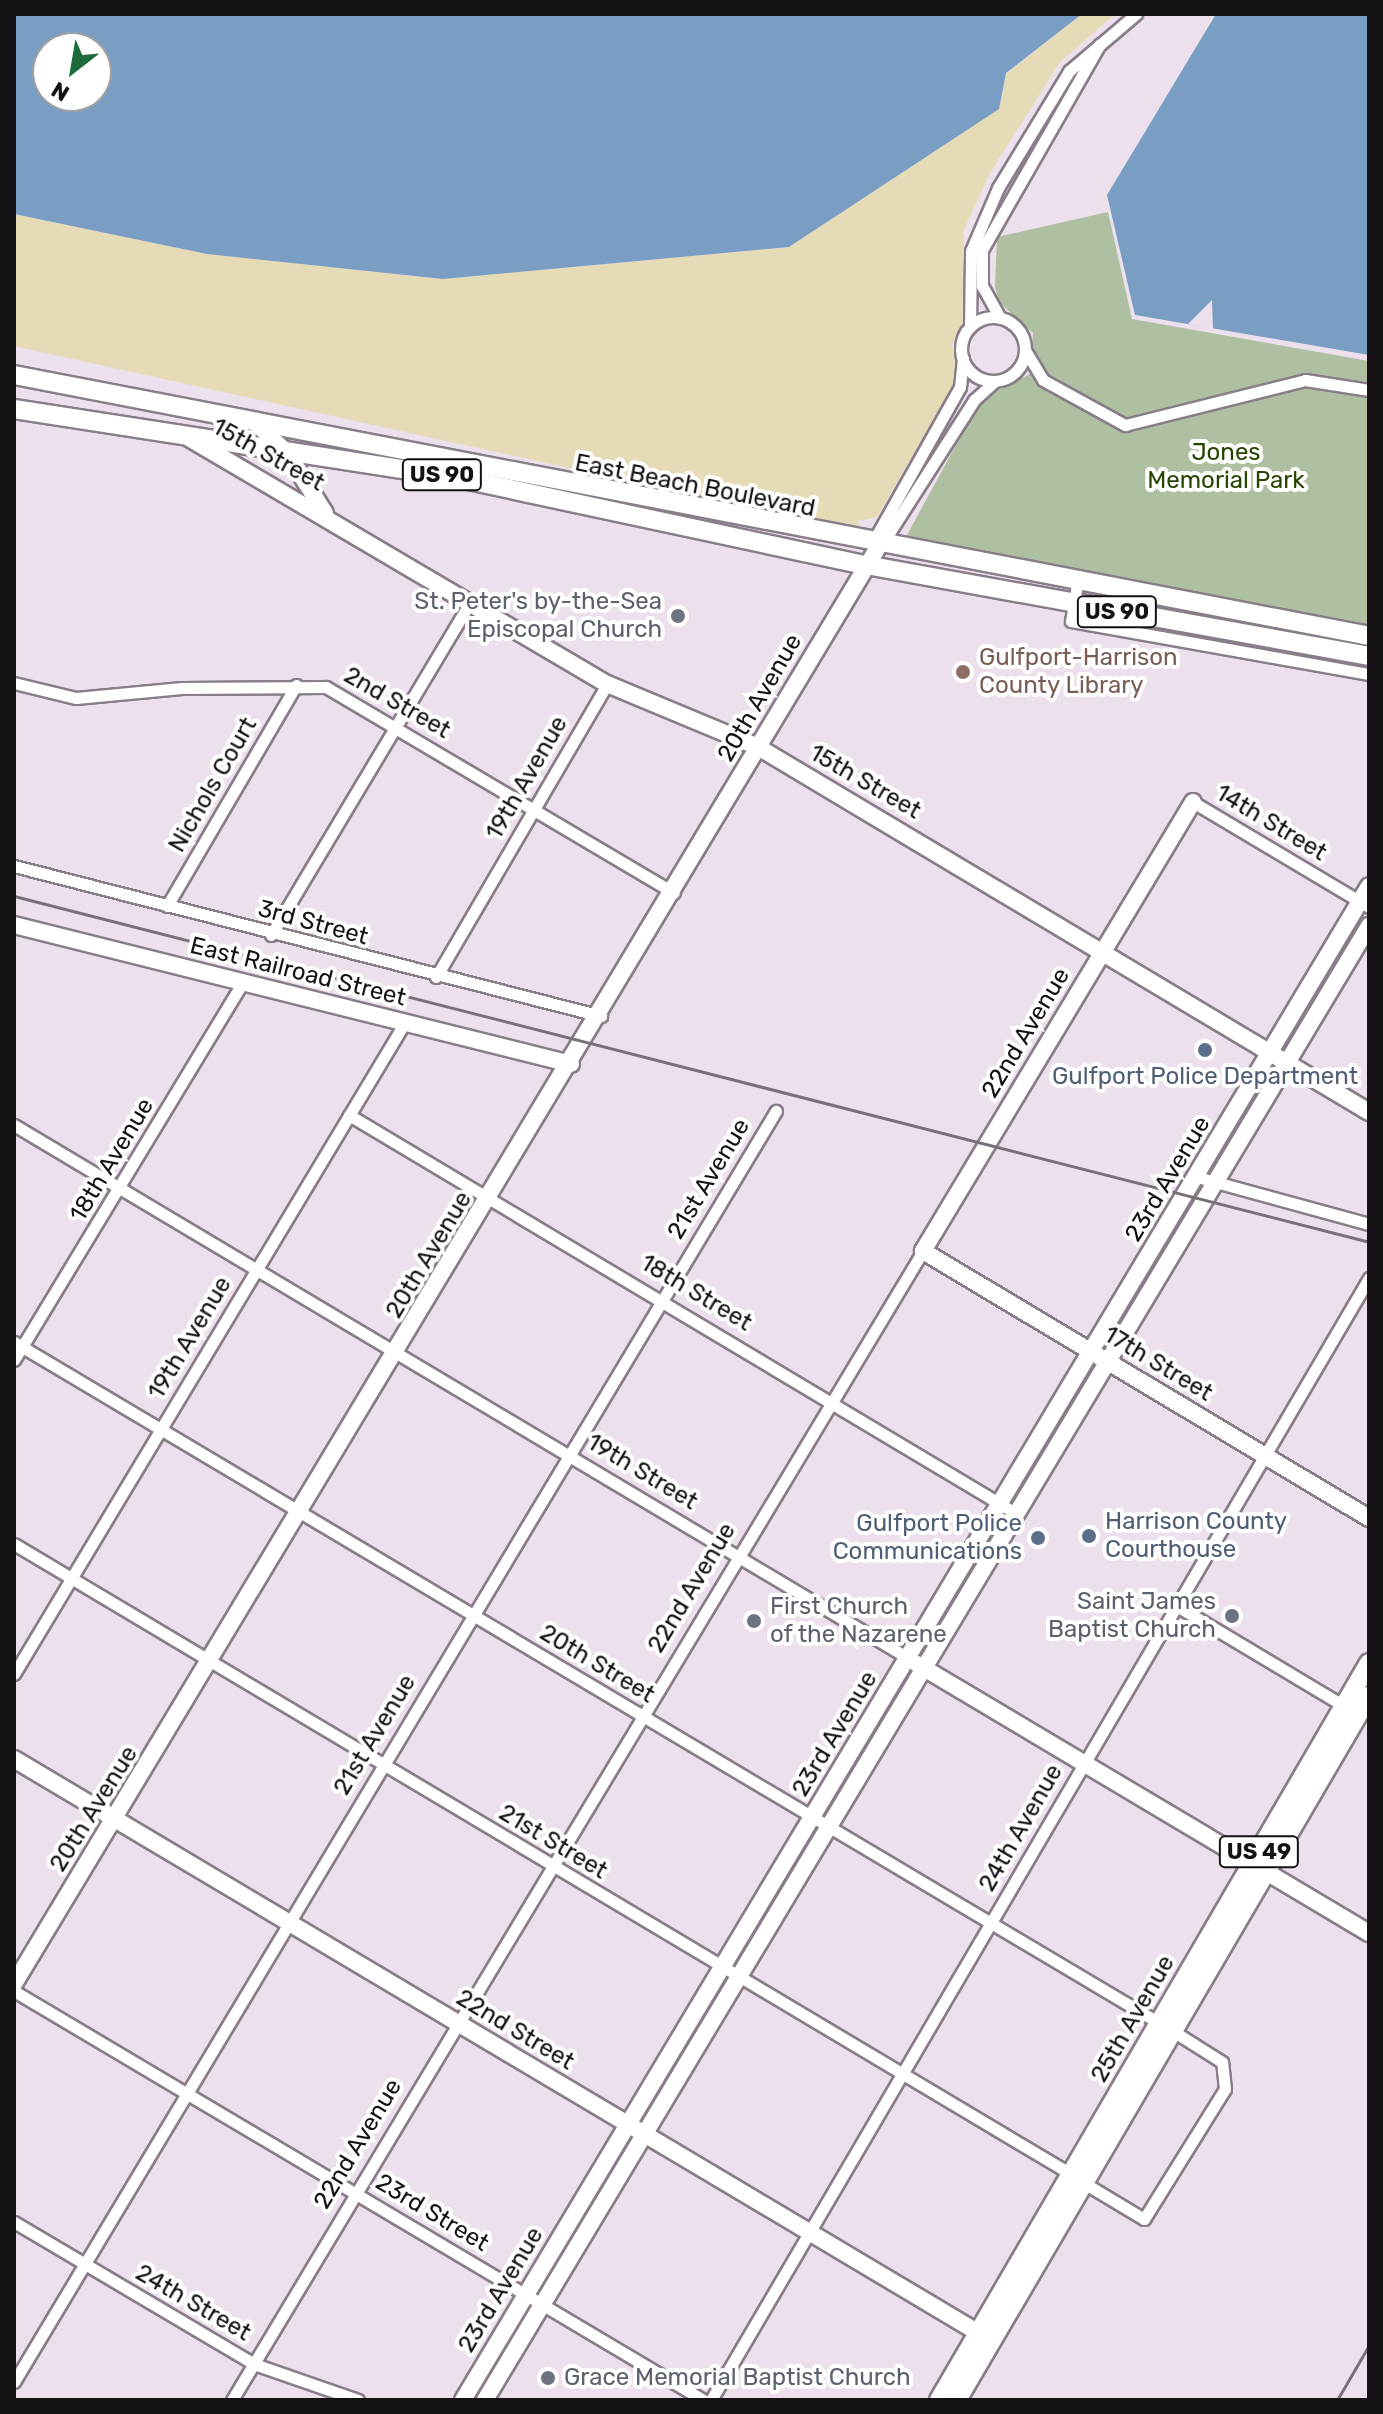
<!DOCTYPE html>
<style>
body{margin:0}
#map{position:relative;width:1383px;height:2414px;overflow:hidden;background:#ece0ed;font-family:Rubik,sans-serif}
div>[style]{position:absolute}
.green>*{inset:0;background:#aec0a1}
.sand>*{inset:0;background:#e5dbb6}
.water>*{inset:0;background:#7a9ec3}
.pier>*{inset:0;background:#ece0ed}
.roads{filter:drop-shadow(2px 0 #887d88) drop-shadow(-2px 0 #887d88) drop-shadow(0 2px #887d88) drop-shadow(0 -2px #887d88)}
.street>*{height:11px;margin:-5.5px;padding:0 5.5px;transform-origin:5.5px;border-radius:5.5px;background:#fff}
.street>.ring{margin:-5.5px;padding:0;box-sizing:content-box;background:none;border:11px solid #fff;border-radius:50%}
.secondary>*{height:16px;margin:-8px;padding:0 8px;transform-origin:8px;border-radius:8px;background:#fff}
.primary>*{height:18px;margin:-9px;padding:0 9px;transform-origin:9px;border-radius:9px;background:#fff}
.rail>*{height:3px;margin:-1.5px;padding:0 1.5px;transform-origin:1.5px;border-radius:1.5px;background:#787078}
.dots>*{width:22px;height:22px;translate:-50% -50%;box-sizing:border-box;border:4px solid #fff;border-radius:50%}
span{translate:-50% -50%;white-space:nowrap;text-align:center;line-height:1.15;-webkit-text-stroke:8px #fff;paint-order:stroke}
.shield-label span{padding:2px 6px;background:#fff;border:2px solid;border-radius:6px;-webkit-text-stroke-width:0}
.shield-label{font-size:22px;color:#151115;font-weight:700}
.park-label{font-size:24px;color:#264501}
.street-label{font-size:24px;color:#151115}
.worship-label{font-size:24px;color:#5b616d}
.right{translate:-100% -50%;text-align:right}
.left{translate:0 -50%;text-align:left}
.education-label{font-size:24px;color:#785e54}
.service-label{font-size:24px;color:#4e5e75}
.frame{position:absolute;inset:0;border:16px solid #151115;pointer-events:none}
.north{position:absolute;left:32px;top:32px;width:80px;height:80px;box-sizing:border-box;background:#fff;border:2px solid #a1a0a1;border-radius:50%;rotate:211deg;font-size:22px;font-weight:700;line-height:32px;text-align:center;color:#151115}
.north::after{content:'';display:block;margin:auto;width:28px;height:36px;background:#1d6b3a;clip-path:polygon(50% 0,100% 100%,50% 72%,0 100%)}
</style>
<div id="map">
<div class="green">
<div style="clip-path:polygon(1108px 212px,1132px 319px,1369px 361px,1369px 625px,919px 544px,907px 535px,981px 399px,1030px 374px,1033px 333px,999px 302px,995px 287px,997px 237px)"></div>
</div>
<div class="sand">
<div style="clip-path:polygon(1082px 14px,1115px 14px,1060px 62px,990px 173px,963px 232px,967px 314px,952px 344px,957px 379px,877px 517px,858px 521px,861px 532px,14px 346px,14px 214px,207px 254px,443px 279px,789px 247px,999px 109px,1006px 74px)"></div>
</div>
<div class="water">
<div style="clip-path:polygon(evenodd,14px 14px,1082px 14px,1006px 73px,999px 109px,789px 247px,443px 279px,207px 254px,14px 214px,14px 14px,48px 48px,96px 48px,96px 96px,48px 96px,48px 48px)"></div>
<div style="clip-path:polygon(1216px 14px,1369px 14px,1369px 355px,1135px 315px,1107px 195px)"></div>
</div>
<div class="pier">
<div style="clip-path:polygon(1212px 300px,1213px 329px,1188px 324px)"></div>
</div>
<div class="roads">
<div class="street">
<div class="ring" style="left:961px;top:317px;width:53px;height:53px"></div>
<div style="left:1000px;top:318px;width:37px;rotate:-119deg"></div>
<div style="left:982px;top:286px;width:36px;rotate:-90deg"></div>
<div style="left:982px;top:250px;width:237px;rotate:-60.2deg"></div>
<div style="left:970px;top:327px;width:76px;rotate:-89.2deg"></div>
<div style="left:971px;top:251px;width:69px;rotate:-66.8deg"></div>
<div style="left:998px;top:188px;width:137px;rotate:-58.7deg"></div>
<div style="left:1069px;top:71px;width:88px;rotate:-40.4deg"></div>
<div style="left:1025px;top:350px;width:35px;rotate:59deg"></div>
<div style="left:1043px;top:380px;width:94px;rotate:28.8deg"></div>
<div style="left:1125px;top:425px;width:186px;rotate:-14deg"></div>
<div style="left:1305px;top:380px;width:65px;rotate:8.9deg"></div>
<div style="left:882px;top:544px;width:171px;rotate:-57.4deg"></div>
<div style="left:974px;top:400px;width:28px;rotate:-42deg"></div>
<div style="left:878px;top:547px;width:14px;rotate:-90deg"></div>
<div style="left:878px;top:533px;width:167px;rotate:-60.7deg"></div>
<div style="left:960px;top:387px;width:29px;rotate:-84deg"></div>
<div style="left:1077px;top:584px;width:37px;rotate:99deg"></div>
<div style="left:1071px;top:621px;width:303px;rotate:10.1deg"></div>
<div style="left:14px;top:683px;width:64px;rotate:13.6deg"></div>
<div style="left:76px;top:698px;width:106px;rotate:-5.4deg"></div>
<div style="left:182px;top:688px;width:144px;rotate:-0.4deg"></div>
<div style="left:326px;top:687px;width:404px;rotate:30.6deg"></div>
<div style="left:1193px;top:802px;width:205px;rotate:30.8deg"></div>
<div style="left:14px;top:866px;width:606px;rotate:14.33deg"></div>
<div style="left:167px;top:906px;width:256px;rotate:-59.7deg"></div>
<div style="left:271px;top:935px;width:388px;rotate:-59.1deg"></div>
<div style="left:436px;top:977px;width:339px;rotate:-59.7deg"></div>
<div style="left:349px;top:1115px;width:778px;rotate:30.85deg"></div>
<div style="left:14px;top:1125px;width:1041px;rotate:30.8deg"></div>
<div style="left:1197px;top:1177px;width:178px;rotate:15.3deg"></div>
<div style="left:14px;top:1342px;width:1332px;rotate:30.74deg"></div>
<div style="left:14px;top:1360px;width:442px;rotate:-58.8deg"></div>
<div style="left:14px;top:1544px;width:1231px;rotate:30.8deg"></div>
<div style="left:1177px;top:1606px;width:195px;rotate:30.9deg"></div>
<div style="left:14px;top:1674px;width:758px;rotate:-59.04deg"></div>
<div style="left:14px;top:1991px;width:801px;rotate:30.69deg"></div>
<div style="left:1084px;top:2183px;width:70px;rotate:31deg"></div>
<div style="left:1144px;top:2219px;width:153px;rotate:-58.1deg"></div>
<div style="left:1225px;top:2089px;width:27px;rotate:-96deg"></div>
<div style="left:1222px;top:2062px;width:58px;rotate:-147.7deg"></div>
<div style="left:14px;top:2222px;width:279px;rotate:30.6deg"></div>
<div style="left:254px;top:2364px;width:110px;rotate:19.1deg"></div>
<div style="left:14px;top:2382px;width:1482px;rotate:-59.06deg"></div>
<div style="left:232px;top:2400px;width:1341px;rotate:-58.98deg"></div>
<div style="left:711px;top:2400px;width:1301px;rotate:-59.61deg"></div>
</div>
<div class="secondary">
<div style="left:258px;top:425px;width:40px;rotate:44deg"></div>
<div style="left:287px;top:453px;width:71px;rotate:57.7deg"></div>
<div style="left:189px;top:438px;width:485px;rotate:30.5deg"></div>
<div style="left:607px;top:684px;width:164px;rotate:22.6deg"></div>
<div style="left:758px;top:747px;width:712px;rotate:30.85deg"></div>
<div style="left:1193px;top:802px;width:524px;rotate:121.02deg"></div>
<div style="left:923px;top:1251px;width:520px;rotate:30.91deg"></div>
<div style="left:14px;top:925px;width:574px;rotate:14.01deg"></div>
<div style="left:917px;top:1664px;width:526px;rotate:30.76deg"></div>
<div style="left:14px;top:1759px;width:1134px;rotate:30.75deg"></div>
<div style="left:14px;top:1984px;width:1677px;rotate:-58.98deg"></div>
<div style="left:463px;top:2400px;width:1764px;rotate:-59.1deg"></div>
<div style="left:485px;top:2400px;width:1719px;rotate:-59.05deg"></div>
</div>
<div class="primary">
<div style="left:14px;top:375px;width:1380px;rotate:10.9deg"></div>
<div style="left:14px;top:409px;width:445px;rotate:8.8deg"></div>
<div style="left:454px;top:477px;width:421px;rotate:12.1deg"></div>
<div style="left:866px;top:565px;width:511px;rotate:10.25deg"></div>
<div style="left:939px;top:2400px;width:853px;rotate:-59.74deg"></div>
<div style="left:957px;top:2400px;width:816px;rotate:-59.66deg"></div>
</div>
</div>
<div class="rail">
<div style="left:14px;top:896px;width:1398px;rotate:14.32deg"></div>
<div style="left:1337px;top:2400px;width:64px;rotate:-59.8deg"></div>
</div>
<div class="dots">
<div style="left:678px;top:616px;background:#6b7280"></div>
<div style="left:963px;top:672px;background:#8d6e63"></div>
<div style="left:1205px;top:1050px;background:#5c6f8a"></div>
<div style="left:1089px;top:1536px;background:#5c6f8a"></div>
<div style="left:1038px;top:1538px;background:#5c6f8a"></div>
<div style="left:1232px;top:1616px;background:#6b7280"></div>
<div style="left:754px;top:1621px;background:#6b7280"></div>
<div style="left:548px;top:2378px;background:#6b7280"></div>
</div>
<div class="shield-label">
<span style="left:442px;top:475px">US 90</span>
<span style="left:1117px;top:612px">US 90</span>
<span style="left:1259px;top:1852px">US 49</span>
</div>
<div class="park-label">
<span style="left:1226px;top:467px">Jones<br>Memorial Park</span>
</div>
<div class="street-label">
<span style="left:268px;top:455px;rotate:29deg">15th Street</span>
<span style="left:695px;top:486px;rotate:11deg">East Beach Boulevard</span>
<span style="left:760px;top:698px;rotate:-60deg">20th Avenue</span>
<span style="left:397px;top:703px;rotate:30deg">2nd Street</span>
<span style="left:527px;top:778px;rotate:-60deg">19th Avenue</span>
<span style="left:865px;top:782px;rotate:30deg">15th Street</span>
<span style="left:213px;top:785px;rotate:-60deg">Nichols Court</span>
<span style="left:1271px;top:823px;rotate:31deg">14th Street</span>
<span style="left:313px;top:923px;rotate:15deg">3rd Street</span>
<span style="left:298px;top:972px;rotate:14deg">East Railroad Street</span>
<span style="left:1026px;top:1033px;rotate:-59deg">22nd Avenue</span>
<span style="left:112px;top:1160px;rotate:-59deg">18th Avenue</span>
<span style="left:709px;top:1179px;rotate:-59deg">21st Avenue</span>
<span style="left:1168px;top:1179px;rotate:-59deg">23rd Avenue</span>
<span style="left:429px;top:1255px;rotate:-59deg">20th Avenue</span>
<span style="left:696px;top:1293px;rotate:31deg">18th Street</span>
<span style="left:190px;top:1338px;rotate:-59deg">19th Avenue</span>
<span style="left:1158px;top:1364px;rotate:31deg">17th Street</span>
<span style="left:642px;top:1472px;rotate:31deg">19th Street</span>
<span style="left:692px;top:1588px;rotate:-59deg">22nd Avenue</span>
<span style="left:597px;top:1664px;rotate:31deg">20th Street</span>
<span style="left:835px;top:1734px;rotate:-59deg">23rd Avenue</span>
<span style="left:375px;top:1735px;rotate:-59deg">21st Avenue</span>
<span style="left:94px;top:1809px;rotate:-58deg">20th Avenue</span>
<span style="left:1021px;top:1828px;rotate:-60deg">24th Avenue</span>
<span style="left:553px;top:1842px;rotate:31deg">21st Street</span>
<span style="left:1133px;top:2019px;rotate:-60deg">25th Avenue</span>
<span style="left:515px;top:2030px;rotate:31deg">22nd Street</span>
<span style="left:358px;top:2144px;rotate:-59deg">22nd Avenue</span>
<span style="left:432px;top:2213px;rotate:31deg">23rd Street</span>
<span style="left:501px;top:2290px;rotate:-59deg">23rd Avenue</span>
<span style="left:193px;top:2303px;rotate:30deg">24th Street</span>
</div>
<div class="worship-label">
<span class="right" style="left:662px;top:616px">St. Peter's by-the-Sea<br>Episcopal Church</span>
<span class="right" style="left:1216px;top:1616px">Saint James<br>Baptist Church</span>
<span class="left" style="left:770px;top:1621px">First Church<br>of the Nazarene</span>
<span class="left" style="left:564px;top:2378px">Grace Memorial Baptist Church</span>
</div>
<div class="education-label">
<span class="left" style="left:979px;top:672px">Gulfport-Harrison<br>County Library</span>
</div>
<div class="service-label">
<span style="left:1205px;top:1077px">Gulfport Police Department</span>
<span class="left" style="left:1105px;top:1536px">Harrison County<br>Courthouse</span>
<span class="right" style="left:1022px;top:1538px">Gulfport Police<br>Communications</span>
</div>
<div class="frame"></div>
<div class="north">N</div>
</div>
